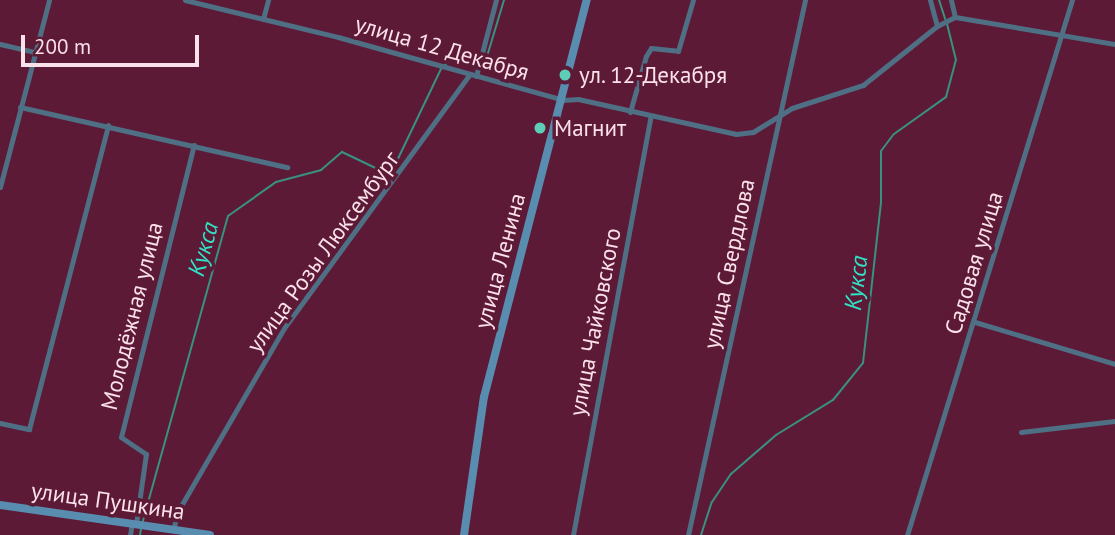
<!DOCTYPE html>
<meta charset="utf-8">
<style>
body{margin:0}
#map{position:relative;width:1115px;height:535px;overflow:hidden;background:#5d1a36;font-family:"PT Sans",sans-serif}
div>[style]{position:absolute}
.stream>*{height:2px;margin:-1px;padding:0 1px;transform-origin:1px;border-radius:1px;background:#379281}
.street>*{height:5px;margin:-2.5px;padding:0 2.5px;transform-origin:2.5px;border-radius:2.5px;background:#4e6f84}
.secondary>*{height:8px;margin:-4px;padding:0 4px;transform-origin:4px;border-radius:4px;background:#598db0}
.dots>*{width:19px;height:19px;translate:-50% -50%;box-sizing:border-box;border:4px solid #5d1a36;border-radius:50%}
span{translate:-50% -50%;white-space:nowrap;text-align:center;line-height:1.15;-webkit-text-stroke:7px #5d1a36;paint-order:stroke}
.street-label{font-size:23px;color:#fbe1e9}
.poi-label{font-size:23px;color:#fbe1e9}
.left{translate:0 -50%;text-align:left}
.water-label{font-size:24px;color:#30e3c6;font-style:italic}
.scale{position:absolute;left:21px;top:35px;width:178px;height:32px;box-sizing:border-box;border:4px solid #fbe1e9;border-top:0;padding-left:9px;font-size:21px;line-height:24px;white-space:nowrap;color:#fbe1e9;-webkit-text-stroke:5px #5d1a36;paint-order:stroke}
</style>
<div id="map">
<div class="stream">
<div style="left:939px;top:0;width:20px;rotate:72deg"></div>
<div style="left:485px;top:63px;width:66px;rotate:-73.2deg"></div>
<div style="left:445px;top:65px;width:6px;rotate:-51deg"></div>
<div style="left:449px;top:60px;width:27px;rotate:6deg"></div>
<div style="left:142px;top:524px;width:320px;rotate:-74.4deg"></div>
<div style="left:228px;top:216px;width:59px;rotate:-35.3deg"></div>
<div style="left:276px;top:182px;width:47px;rotate:-14.9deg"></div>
<div style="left:321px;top:170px;width:28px;rotate:-41deg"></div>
<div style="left:342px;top:152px;width:47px;rotate:25.5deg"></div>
<div style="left:384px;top:172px;width:11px;rotate:-27deg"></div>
<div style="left:394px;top:167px;width:109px;rotate:-64.4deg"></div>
<div style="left:140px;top:535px;width:6px;rotate:-81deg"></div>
<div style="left:701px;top:535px;width:35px;rotate:-72deg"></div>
<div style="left:712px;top:502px;width:34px;rotate:-56deg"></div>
<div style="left:731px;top:474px;width:60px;rotate:-40.9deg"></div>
<div style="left:776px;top:435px;width:67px;rotate:-31.6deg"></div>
<div style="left:833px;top:400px;width:48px;rotate:-51deg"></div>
<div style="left:863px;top:363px;width:161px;rotate:-83.6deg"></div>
<div style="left:881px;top:203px;width:52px;rotate:-90deg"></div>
<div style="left:881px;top:151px;width:21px;rotate:-53deg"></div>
<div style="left:894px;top:134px;width:64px;rotate:-35.4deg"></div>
<div style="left:946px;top:97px;width:38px;rotate:-75deg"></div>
<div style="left:956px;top:60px;width:37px;rotate:-104deg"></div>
</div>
<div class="street">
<div style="left:185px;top:0;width:157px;rotate:13.6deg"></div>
<div style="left:338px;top:37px;width:234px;rotate:15.6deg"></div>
<div style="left:563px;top:100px;width:15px;rotate:-4deg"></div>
<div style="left:578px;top:99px;width:162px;rotate:12.5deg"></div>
<div style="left:736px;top:134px;width:17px;rotate:-7deg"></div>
<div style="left:753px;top:132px;width:46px;rotate:-31.6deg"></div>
<div style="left:792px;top:108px;width:75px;rotate:-17.9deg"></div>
<div style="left:863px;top:85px;width:95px;rotate:-38.6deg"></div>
<div style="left:937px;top:26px;width:20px;rotate:-27deg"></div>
<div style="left:955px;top:17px;width:162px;rotate:9.6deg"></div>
<div style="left:930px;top:0;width:27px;rotate:75deg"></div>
<div style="left:951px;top:0;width:17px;rotate:77deg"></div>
<div style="left:263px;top:19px;width:20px;rotate:-75deg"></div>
<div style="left:0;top:44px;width:36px;rotate:13deg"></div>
<div style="left:476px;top:76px;width:79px;rotate:-75.3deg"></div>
<div style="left:20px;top:107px;width:274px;rotate:12.7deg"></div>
<div style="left:630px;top:112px;width:58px;rotate:-74.1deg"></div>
<div style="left:646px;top:56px;width:9px;rotate:-58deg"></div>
<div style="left:651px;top:48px;width:27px;rotate:6deg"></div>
<div style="left:678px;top:51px;width:53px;rotate:-73.6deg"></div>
<div style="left:0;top:187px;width:193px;rotate:-75.3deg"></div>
<div style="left:975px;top:322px;width:146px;rotate:16.7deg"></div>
<div style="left:0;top:423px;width:30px;rotate:12deg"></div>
<div style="left:29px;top:429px;width:314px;rotate:-75.4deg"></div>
<div style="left:1021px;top:432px;width:95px;rotate:-6.7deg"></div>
<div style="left:136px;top:524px;width:71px;rotate:-81.9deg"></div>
<div style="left:146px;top:454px;width:30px;rotate:-146deg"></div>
<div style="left:121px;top:437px;width:301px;rotate:-76deg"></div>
<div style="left:173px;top:530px;width:20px;rotate:-75deg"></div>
<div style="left:178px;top:511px;width:211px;rotate:-59.9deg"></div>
<div style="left:284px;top:328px;width:315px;rotate:-53.8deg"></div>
<div style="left:130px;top:535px;width:12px;rotate:-81deg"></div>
<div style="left:573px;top:535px;width:426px;rotate:-79.5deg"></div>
<div style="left:688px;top:535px;width:548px;rotate:-77.66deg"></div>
<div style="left:907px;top:535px;width:560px;rotate:-72.86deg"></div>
</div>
<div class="secondary">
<div style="left:0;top:505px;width:212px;rotate:8.1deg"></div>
<div style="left:464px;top:535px;width:139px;rotate:-81.8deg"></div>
<div style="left:484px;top:397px;width:410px;rotate:-75.5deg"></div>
</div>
<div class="dots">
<div style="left:565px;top:75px;background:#5eceb8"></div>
<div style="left:540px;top:128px;background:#5eceb8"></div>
</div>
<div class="street-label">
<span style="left:442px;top:48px;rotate:16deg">улица 12 Декабря</span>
<span style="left:323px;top:252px;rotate:-54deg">улица Розы Люксембург</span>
<span style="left:500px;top:261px;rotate:-75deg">улица Ленина</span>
<span style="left:974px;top:263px;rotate:-73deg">Садовая улица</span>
<span style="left:729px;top:264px;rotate:-78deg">улица Свердлова</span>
<span style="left:132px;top:316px;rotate:-76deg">Молодёжная улица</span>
<span style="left:595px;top:322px;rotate:-79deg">улица Чайковского</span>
<span style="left:108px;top:501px;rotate:8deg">улица Пушкина</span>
</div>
<div class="poi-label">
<span class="left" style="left:579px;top:75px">ул. 12-Декабря</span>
<span class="left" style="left:554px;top:128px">Магнит</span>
</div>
<div class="water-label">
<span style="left:203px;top:249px;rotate:-74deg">Кукса</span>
<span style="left:856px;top:283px;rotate:-83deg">Кукса</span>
</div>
<div class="scale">200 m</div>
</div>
